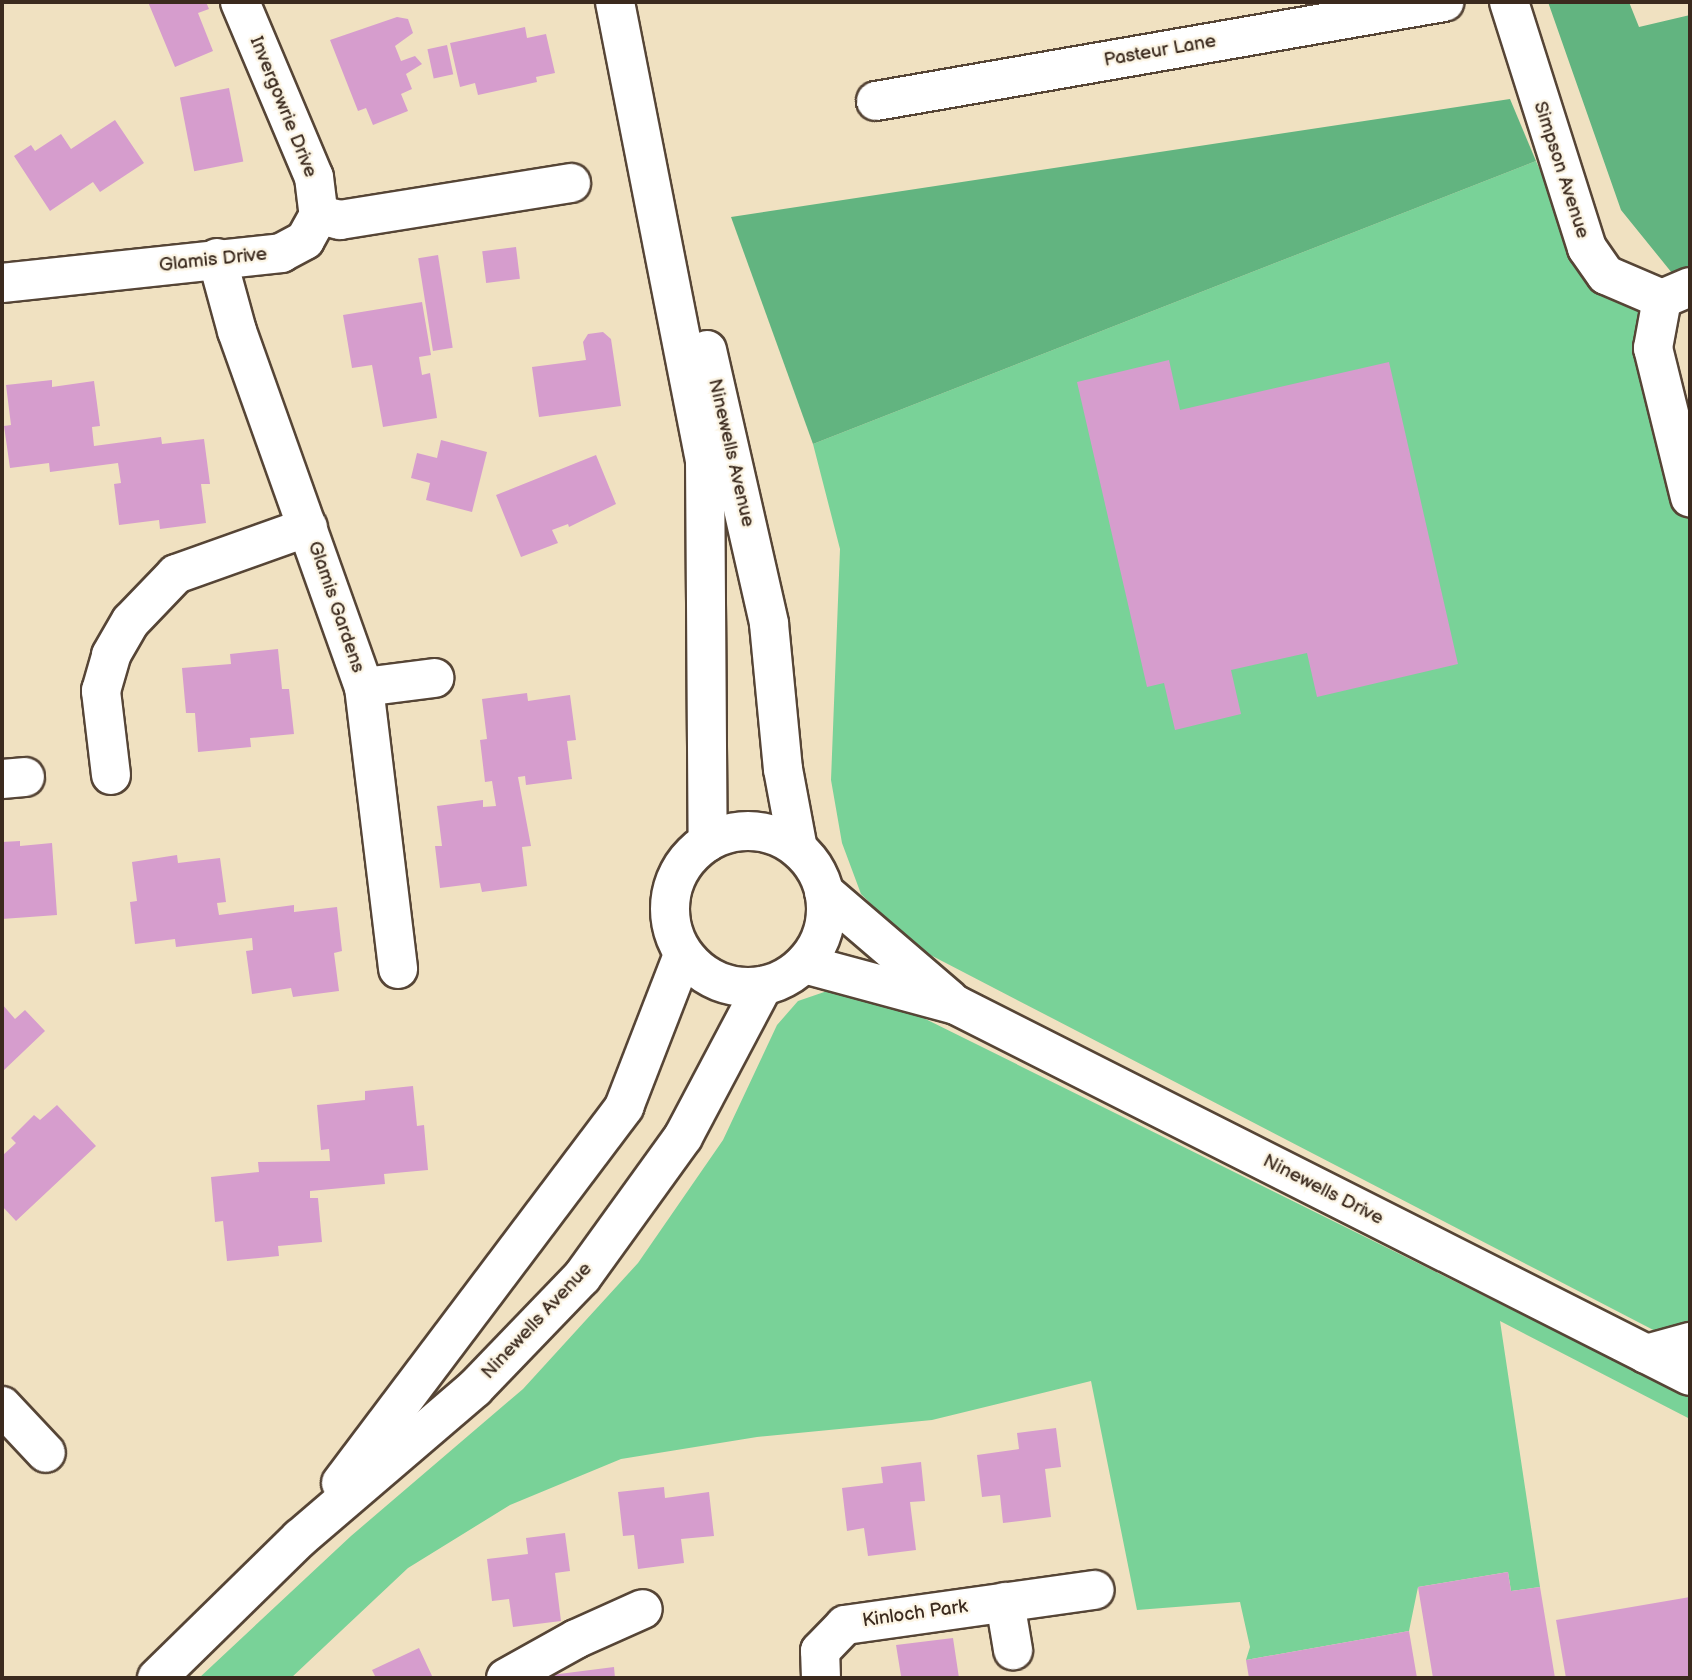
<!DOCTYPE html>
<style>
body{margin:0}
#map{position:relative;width:1692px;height:1680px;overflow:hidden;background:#f0e1c1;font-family:"Balsamiq Sans",sans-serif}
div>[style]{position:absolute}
.green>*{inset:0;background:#79d298}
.forest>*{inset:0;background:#62b480}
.building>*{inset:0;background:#d69dcd;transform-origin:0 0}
.roads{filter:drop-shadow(2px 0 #564536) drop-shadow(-2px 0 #564536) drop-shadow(0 2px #564536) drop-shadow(0 -2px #564536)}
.minor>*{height:38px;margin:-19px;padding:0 19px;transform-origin:19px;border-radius:19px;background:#fff}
.minor>.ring{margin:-19px;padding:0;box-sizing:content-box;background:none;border:38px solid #fff;border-radius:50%}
span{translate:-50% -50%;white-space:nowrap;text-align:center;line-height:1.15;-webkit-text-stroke:5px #fcf5e5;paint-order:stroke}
.street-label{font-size:19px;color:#3b2a1e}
.frame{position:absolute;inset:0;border:4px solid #3b2a1e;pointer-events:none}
</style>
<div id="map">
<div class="green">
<div style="clip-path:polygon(1536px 161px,1583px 269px,1636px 301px,1690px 524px,1690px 1349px,915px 947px,861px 894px,842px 843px,831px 780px,840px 549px,813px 444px)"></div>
<div style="clip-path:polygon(833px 989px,871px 992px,1690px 1398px,1690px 1419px,1500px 1321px,1540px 1587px,1511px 1591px,1508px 1572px,1418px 1587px,1409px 1631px,1246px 1660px,1250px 1647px,1240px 1602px,1137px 1610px,1091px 1381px,932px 1420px,757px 1437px,621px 1459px,510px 1505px,408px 1568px,291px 1678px,199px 1678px,351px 1536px,523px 1389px,638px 1263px,723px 1140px,777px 1025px,798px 1001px)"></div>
</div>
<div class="forest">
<div style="clip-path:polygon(1548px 2px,1629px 2px,1639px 27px,1690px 15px,1690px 265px,1672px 273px,1621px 210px)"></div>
<div style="clip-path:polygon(1510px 99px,1536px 161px,813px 444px,731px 217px)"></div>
</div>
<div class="building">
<div style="clip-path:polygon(148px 2px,206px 2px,209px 9px,198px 13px,213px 51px,175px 67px)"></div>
<div style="clip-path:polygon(397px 17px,408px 19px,413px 33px,395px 46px,401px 61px,415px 56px,422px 64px,406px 74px,412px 89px,401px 94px,408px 111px,373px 125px,366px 108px,358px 111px,330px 40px)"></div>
<div style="clip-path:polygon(525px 27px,527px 38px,546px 34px,555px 73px,536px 77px,537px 82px,478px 95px,475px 83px,460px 87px,450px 43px)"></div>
<div style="left:447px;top:45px;width:30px;height:20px;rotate:78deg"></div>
<div style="left:229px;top:88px;width:75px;height:50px;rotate:79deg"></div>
<div style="clip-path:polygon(115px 120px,144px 163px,100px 192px,93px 182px,50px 211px,14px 156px,31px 145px,35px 151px,61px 134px,71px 149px)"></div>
<div style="left:516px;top:247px;width:32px;height:34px;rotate:83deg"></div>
<div style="left:438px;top:255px;width:94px;height:20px;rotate:81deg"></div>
<div style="clip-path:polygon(422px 302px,431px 355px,419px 357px,422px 375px,430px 373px,437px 418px,383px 427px,372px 365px,352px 368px,343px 315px)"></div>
<div style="clip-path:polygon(603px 332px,611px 339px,621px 406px,539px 417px,532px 367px,586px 360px,583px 342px,588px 334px)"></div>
<div style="clip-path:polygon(1169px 360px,1180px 410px,1389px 362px,1458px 664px,1317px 697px,1307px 653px,1231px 670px,1241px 714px,1175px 730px,1164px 683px,1147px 687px,1077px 382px)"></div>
<div style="clip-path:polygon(52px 380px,52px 387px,94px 381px,100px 426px,92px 427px,94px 446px,161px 437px,162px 444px,204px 439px,210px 484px,201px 484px,206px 523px,160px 529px,159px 520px,119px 525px,114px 484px,121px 483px,118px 463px,50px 472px,49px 463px,10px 468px,4px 426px,11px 425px,6px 385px)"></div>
<div style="clip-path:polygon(441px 440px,487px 452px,472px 512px,426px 500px,430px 483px,411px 478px,417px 453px,437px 458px)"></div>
<div style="clip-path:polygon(596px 455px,616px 504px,569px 527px,568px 524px,552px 530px,558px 543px,521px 557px,496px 495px)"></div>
<div style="clip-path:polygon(278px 649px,282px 689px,289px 689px,294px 734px,250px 738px,251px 747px,198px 752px,195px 713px,186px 713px,182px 668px,231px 664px,230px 654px)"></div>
<div style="clip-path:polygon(527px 693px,528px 701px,570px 695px,576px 740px,567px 741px,572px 779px,526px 785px,525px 776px,518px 777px,531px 846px,522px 847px,527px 886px,482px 892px,480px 883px,440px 888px,435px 846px,442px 846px,437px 806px,483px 800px,483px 807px,496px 806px,492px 781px,485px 782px,480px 740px,487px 739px,482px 699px)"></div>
<div style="clip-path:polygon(20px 841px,20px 846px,52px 843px,57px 915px,2px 919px,2px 842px)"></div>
<div style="clip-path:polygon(177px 855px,178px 863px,220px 858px,226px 902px,217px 903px,219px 915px,294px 905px,294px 912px,337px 907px,342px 951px,334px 953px,339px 991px,293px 997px,291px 988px,252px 994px,246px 951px,253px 950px,252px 938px,176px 947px,175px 939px,135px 944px,130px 902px,137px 901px,132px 862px)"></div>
<div style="clip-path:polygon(2px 1004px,15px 1019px,25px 1010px,45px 1031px,2px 1072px)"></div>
<div style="clip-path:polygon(413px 1086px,417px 1126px,424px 1125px,428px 1170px,384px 1174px,385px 1184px,310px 1191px,310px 1198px,318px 1198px,322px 1242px,278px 1246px,279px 1256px,227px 1261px,223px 1221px,215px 1222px,211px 1177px,259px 1172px,258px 1162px,330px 1161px,329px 1149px,321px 1150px,317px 1105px,365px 1100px,365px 1091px)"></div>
<div style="clip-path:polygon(57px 1105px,96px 1146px,16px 1221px,2px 1206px,2px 1156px,16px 1143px,11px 1138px,34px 1115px,40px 1120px)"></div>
<div style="clip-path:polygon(1056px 1428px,1061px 1467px,1045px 1469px,1051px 1517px,1003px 1523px,1000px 1495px,982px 1497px,977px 1455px,1019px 1449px,1017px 1433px)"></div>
<div style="clip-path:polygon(921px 1462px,925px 1501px,910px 1502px,916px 1550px,868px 1556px,864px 1528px,847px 1531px,842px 1488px,883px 1483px,881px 1467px)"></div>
<div style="clip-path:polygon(664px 1487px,665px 1498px,709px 1492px,714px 1536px,681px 1539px,684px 1563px,638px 1569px,634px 1535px,623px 1536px,618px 1492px)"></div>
<div style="clip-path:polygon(565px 1533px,570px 1571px,555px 1573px,561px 1621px,513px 1627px,509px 1599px,492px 1601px,487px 1559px,528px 1554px,526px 1538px)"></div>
<div style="clip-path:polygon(1508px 1572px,1511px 1591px,1540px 1587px,1555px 1678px,1433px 1678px,1418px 1587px)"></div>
<div style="clip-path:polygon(1690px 1597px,1690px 1678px,1566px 1678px,1556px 1620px)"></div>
<div style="clip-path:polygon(1409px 1631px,1417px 1678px,1249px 1678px,1246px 1660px)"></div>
<div style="clip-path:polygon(953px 1638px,959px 1678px,894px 1678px,901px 1676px,896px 1645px)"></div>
<div style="clip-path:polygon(419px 1648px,433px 1678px,376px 1678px,372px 1670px)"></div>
<div style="clip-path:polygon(614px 1667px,615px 1678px,551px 1678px,551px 1675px)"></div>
</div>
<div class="roads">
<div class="minor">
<div style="left:240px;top:2px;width:190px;rotate:67.1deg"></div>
<div style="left:314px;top:177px;width:38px;rotate:83deg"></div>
<div style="left:615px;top:2px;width:466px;rotate:78.9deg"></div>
<div style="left:705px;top:459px;width:383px;rotate:89.6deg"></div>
<div style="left:1509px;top:2px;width:258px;rotate:72.4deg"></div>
<div style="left:1587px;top:248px;width:33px;rotate:55deg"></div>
<div style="left:1606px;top:275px;width:61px;rotate:23.2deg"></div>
<div style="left:876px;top:101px;width:577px;rotate:-9.89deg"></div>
<div style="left:319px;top:215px;width:22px;rotate:13deg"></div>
<div style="left:340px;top:220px;width:234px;rotate:-9.1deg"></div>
<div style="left:217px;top:258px;width:76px;rotate:74.7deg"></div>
<div style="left:237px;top:331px;width:378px;rotate:70.4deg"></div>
<div style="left:364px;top:687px;width:284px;rotate:83.1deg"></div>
<div style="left:2px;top:283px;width:281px;rotate:-6.1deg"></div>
<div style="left:281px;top:253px;width:27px;rotate:-28deg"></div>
<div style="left:305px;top:240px;width:29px;rotate:-61deg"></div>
<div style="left:1690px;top:287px;width:30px;rotate:157deg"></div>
<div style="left:1662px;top:299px;width:50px;rotate:100.4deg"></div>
<div style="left:1653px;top:348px;width:154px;rotate:76.1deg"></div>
<div style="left:707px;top:350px;width:281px;rotate:77.2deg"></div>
<div style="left:769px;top:624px;width:146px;rotate:84.5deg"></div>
<div style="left:783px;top:769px;width:81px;rotate:79.4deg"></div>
<div style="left:364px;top:687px;width:71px;rotate:-7.3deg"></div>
<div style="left:111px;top:775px;width:85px;rotate:-96.8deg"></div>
<div style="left:101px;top:691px;width:37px;rotate:-74deg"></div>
<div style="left:111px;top:655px;width:39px;rotate:-60deg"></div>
<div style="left:131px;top:621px;width:65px;rotate:-46.2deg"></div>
<div style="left:176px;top:574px;width:140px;rotate:-19.6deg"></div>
<div style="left:2px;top:779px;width:23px;rotate:-5deg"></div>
<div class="ring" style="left:670px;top:831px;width:118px;height:118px"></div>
<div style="left:824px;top:892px;width:165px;rotate:40.6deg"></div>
<div style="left:804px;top:964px;width:157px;rotate:15.1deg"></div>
<div style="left:956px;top:1005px;width:822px;rotate:26.81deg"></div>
<div style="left:1646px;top:1354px;width:46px;rotate:-15.3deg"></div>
<div style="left:2px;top:1406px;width:64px;rotate:46.9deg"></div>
<div style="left:341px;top:1483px;width:471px;rotate:-53deg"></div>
<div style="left:624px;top:1107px;width:163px;rotate:-68.8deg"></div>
<div style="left:1005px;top:1602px;width:49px;rotate:80.5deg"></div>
<div style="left:157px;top:1678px;width:200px;rotate:-44.4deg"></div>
<div style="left:300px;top:1538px;width:230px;rotate:-40.6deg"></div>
<div style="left:475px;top:1388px;width:154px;rotate:-46.1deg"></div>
<div style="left:582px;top:1277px;width:173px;rotate:-54.2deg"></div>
<div style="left:683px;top:1137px;width:171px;rotate:-62.1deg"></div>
<div style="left:506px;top:1678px;width:80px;rotate:-29.1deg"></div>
<div style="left:576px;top:1639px;width:73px;rotate:-24.1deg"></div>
<div style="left:821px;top:1678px;width:27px;rotate:-92deg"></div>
<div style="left:820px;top:1651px;width:36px;rotate:-46deg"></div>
<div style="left:845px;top:1625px;width:252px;rotate:-8deg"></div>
</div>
</div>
<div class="street-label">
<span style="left:1160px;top:51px;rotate:-10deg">Pasteur Lane</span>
<span style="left:283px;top:107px;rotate:68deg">Invergowrie Drive</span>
<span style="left:1561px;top:170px;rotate:72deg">Simpson Avenue</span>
<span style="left:213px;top:260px;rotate:-6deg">Glamis Drive</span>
<span style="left:731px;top:453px;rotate:77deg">Ninewells Avenue</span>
<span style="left:336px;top:607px;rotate:71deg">Glamis Gardens</span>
<span style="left:1323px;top:1190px;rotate:27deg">Ninewells Drive</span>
<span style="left:537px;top:1321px;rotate:-47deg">Ninewells Avenue</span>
<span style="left:915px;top:1614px;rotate:-8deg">Kinloch Park</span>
</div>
<div class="frame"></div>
</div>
